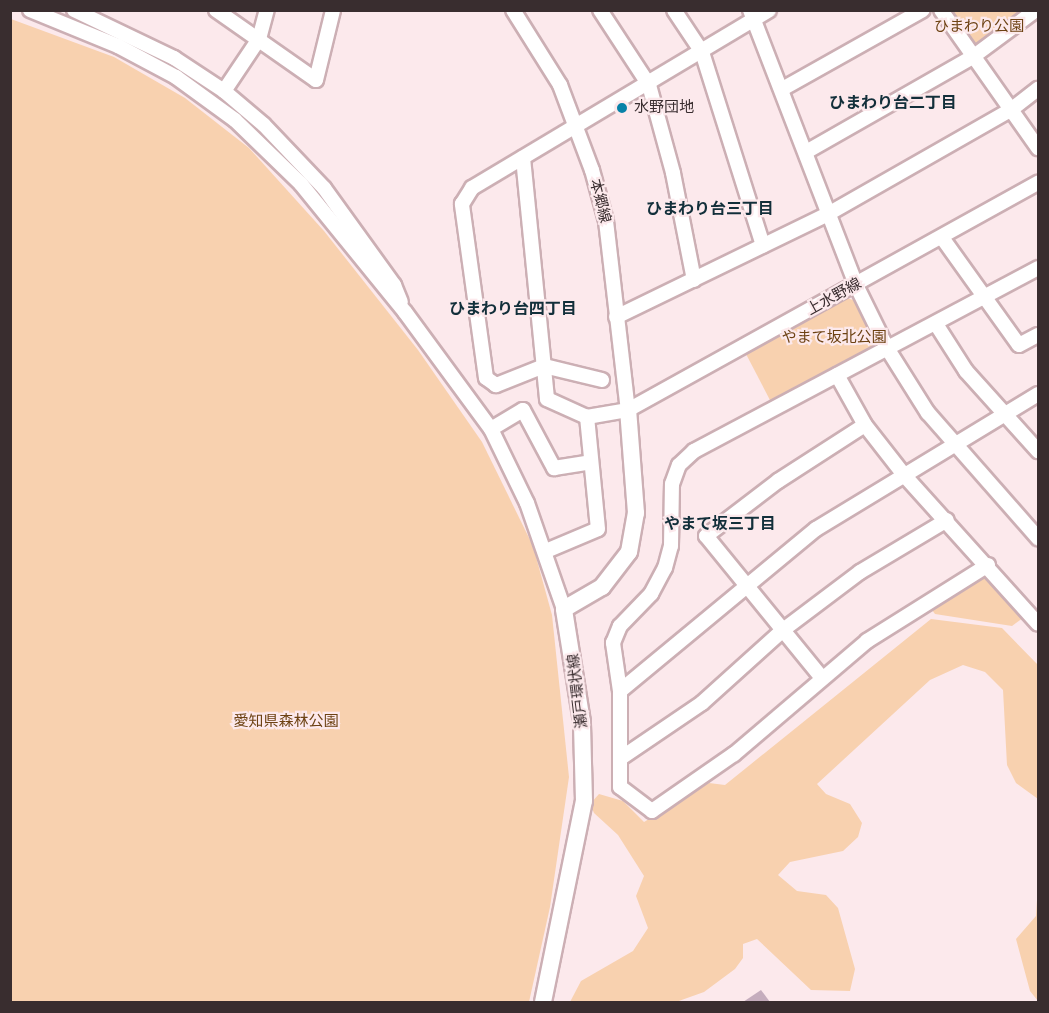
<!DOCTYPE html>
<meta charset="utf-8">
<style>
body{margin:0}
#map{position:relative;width:1049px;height:1013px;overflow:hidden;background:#fce9ec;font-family:"Work Sans","Noto Sans JP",sans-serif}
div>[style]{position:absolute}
.green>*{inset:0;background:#f8d1af}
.building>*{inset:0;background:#c5adbd}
.roads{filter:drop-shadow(2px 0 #ccafb4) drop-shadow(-2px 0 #ccafb4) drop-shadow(0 2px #ccafb4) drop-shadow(0 -2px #ccafb4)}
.minor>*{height:14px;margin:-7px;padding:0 7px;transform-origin:7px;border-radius:7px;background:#fff}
.major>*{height:16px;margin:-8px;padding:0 8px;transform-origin:8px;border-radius:8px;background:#fff}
.dots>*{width:16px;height:16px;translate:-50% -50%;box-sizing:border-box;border:3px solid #fce9ec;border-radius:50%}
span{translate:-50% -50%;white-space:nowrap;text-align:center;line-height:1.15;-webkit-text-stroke:4.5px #fce9ec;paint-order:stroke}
.park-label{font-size:15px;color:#6d4213}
.poi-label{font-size:15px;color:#392d2f}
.left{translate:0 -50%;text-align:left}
.street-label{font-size:15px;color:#392d2f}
.neighbourhood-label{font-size:16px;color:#122f3a;font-weight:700}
.frame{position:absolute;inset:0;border:12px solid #392d2f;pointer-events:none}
</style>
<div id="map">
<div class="green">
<div style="clip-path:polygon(1021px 10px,1024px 14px,975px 49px,947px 11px)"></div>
<div style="clip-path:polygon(11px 19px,114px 57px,185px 98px,249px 148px,324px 231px,418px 350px,482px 442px,533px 546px,552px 615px,569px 777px,550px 907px,529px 1002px,11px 1002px)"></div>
<div style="clip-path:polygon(847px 298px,856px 301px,880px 344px,877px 349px,772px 404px,746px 354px)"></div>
<div style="clip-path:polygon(983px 573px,1027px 615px,1012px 626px,935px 614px,929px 606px)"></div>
<div style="clip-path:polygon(931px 619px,1002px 628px,1038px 665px,1038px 799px,1016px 783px,1007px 765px,1003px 690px,985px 672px,963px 665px,930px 680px,817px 784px,826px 794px,850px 804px,862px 823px,858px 837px,843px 851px,790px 862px,778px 875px,797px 891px,826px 895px,838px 908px,855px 969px,850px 991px,811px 990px,757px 939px,743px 944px,743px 958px,735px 969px,704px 992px,676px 1002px,570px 1002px,581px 981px,633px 951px,648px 928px,636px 896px,644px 876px,618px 835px,594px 813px,590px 804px,599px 794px,623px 801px,644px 822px,709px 783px,725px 785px)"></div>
<div style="clip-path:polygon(1038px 884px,1038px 1001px,1030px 991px,1016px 939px,1036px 916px)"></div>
</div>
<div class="building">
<div style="clip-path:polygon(761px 990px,770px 1002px,743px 1002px)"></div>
</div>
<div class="roads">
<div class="minor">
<div style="left:30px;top:10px;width:95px;rotate:22.2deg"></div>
<div style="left:118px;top:46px;width:66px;rotate:28.1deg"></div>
<div style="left:176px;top:77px;width:73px;rotate:36.1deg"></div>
<div style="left:235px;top:120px;width:92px;rotate:44.1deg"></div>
<div style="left:301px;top:184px;width:165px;rotate:50.9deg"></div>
<div style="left:405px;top:312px;width:145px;rotate:53.7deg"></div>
<div style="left:491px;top:429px;width:82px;rotate:64.1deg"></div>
<div style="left:527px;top:503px;width:112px;rotate:70.8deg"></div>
<div style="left:74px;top:10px;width:111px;rotate:25.6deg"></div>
<div style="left:174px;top:58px;width:60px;rotate:33.4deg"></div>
<div style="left:224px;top:91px;width:52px;rotate:40.4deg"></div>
<div style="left:264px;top:125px;width:87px;rotate:46.4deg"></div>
<div style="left:324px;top:188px;width:120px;rotate:54.2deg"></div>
<div style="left:394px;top:285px;width:18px;rotate:68deg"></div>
<div style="left:216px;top:10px;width:122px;rotate:35deg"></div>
<div style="left:316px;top:80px;width:72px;rotate:-76.3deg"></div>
<div style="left:513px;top:10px;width:89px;rotate:57.9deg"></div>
<div style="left:560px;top:85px;width:91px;rotate:69.4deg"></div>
<div style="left:592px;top:170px;width:53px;rotate:74.6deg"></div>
<div style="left:606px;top:221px;width:190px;rotate:83.4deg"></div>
<div style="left:600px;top:10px;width:90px;rotate:56.8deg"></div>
<div style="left:649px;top:85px;width:91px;rotate:74.7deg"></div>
<div style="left:673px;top:173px;width:109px;rotate:78.9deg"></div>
<div style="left:674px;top:10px;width:50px;rotate:56.3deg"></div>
<div style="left:702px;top:52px;width:203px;rotate:72.5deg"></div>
<div style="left:750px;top:10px;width:295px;rotate:68.9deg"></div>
<div style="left:856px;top:285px;width:70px;rotate:63.8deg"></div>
<div style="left:887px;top:348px;width:77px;rotate:57.8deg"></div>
<div style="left:928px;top:413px;width:167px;rotate:48.7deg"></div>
<div style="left:941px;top:10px;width:169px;rotate:54.9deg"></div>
<div style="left:784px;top:88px;width:159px;rotate:-29.3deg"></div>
<div style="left:224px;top:91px;width:63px;rotate:-56.1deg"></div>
<div style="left:259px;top:39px;width:30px;rotate:-75deg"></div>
<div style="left:806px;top:152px;width:193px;rotate:-29.7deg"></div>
<div style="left:974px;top:56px;width:77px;rotate:-36.6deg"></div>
<div style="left:523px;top:158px;width:242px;rotate:84.3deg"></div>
<div style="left:547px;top:399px;width:44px;rotate:24.2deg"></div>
<div style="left:587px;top:417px;width:42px;rotate:-9.7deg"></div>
<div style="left:628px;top:410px;width:469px;rotate:-29deg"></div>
<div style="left:943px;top:239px;width:130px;rotate:54.4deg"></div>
<div style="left:1019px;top:345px;width:21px;rotate:-28deg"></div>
<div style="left:616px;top:317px;width:236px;rotate:-25.9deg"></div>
<div style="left:828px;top:214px;width:212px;rotate:-29.7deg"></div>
<div style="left:1012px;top:109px;width:33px;rotate:-38deg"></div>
<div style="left:936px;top:324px;width:56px;rotate:57.4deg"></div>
<div style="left:966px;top:371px;width:108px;rotate:48deg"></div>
<div style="left:837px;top:375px;width:57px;rotate:60.8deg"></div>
<div style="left:865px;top:425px;width:63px;rotate:52deg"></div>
<div style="left:904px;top:475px;width:200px;rotate:48deg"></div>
<div style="left:602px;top:380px;width:60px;rotate:-166.4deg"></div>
<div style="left:544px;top:366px;width:52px;rotate:158.4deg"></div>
<div style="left:496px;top:385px;width:12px;rotate:-145deg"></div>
<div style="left:486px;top:378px;width:176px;rotate:-97.9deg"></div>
<div style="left:462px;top:204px;width:19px;rotate:-58deg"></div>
<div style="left:472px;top:188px;width:346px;rotate:-30.9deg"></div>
<div style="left:491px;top:429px;width:37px;rotate:-31deg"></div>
<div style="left:523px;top:410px;width:66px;rotate:61.9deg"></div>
<div style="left:554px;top:468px;width:37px;rotate:-9deg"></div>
<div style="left:546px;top:551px;width:56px;rotate:-22.9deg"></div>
<div style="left:598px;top:529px;width:113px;rotate:-95.6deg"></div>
<div style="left:988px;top:565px;width:143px;rotate:147.9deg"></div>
<div style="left:867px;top:641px;width:175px;rotate:139.6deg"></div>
<div style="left:734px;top:754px;width:100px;rotate:145.2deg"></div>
<div style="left:652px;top:811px;width:40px;rotate:-143deg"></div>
<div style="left:620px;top:787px;width:96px;rotate:-90deg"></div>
<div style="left:620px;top:691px;width:49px;rotate:-98.3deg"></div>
<div style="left:613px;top:643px;width:18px;rotate:-68deg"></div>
<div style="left:620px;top:626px;width:45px;rotate:-45.9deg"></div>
<div style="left:651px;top:594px;width:30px;rotate:-62deg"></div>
<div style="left:665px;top:568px;width:23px;rotate:-75deg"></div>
<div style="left:671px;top:546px;width:62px;rotate:-89.1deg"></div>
<div style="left:672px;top:484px;width:20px;rotate:-70deg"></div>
<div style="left:679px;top:465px;width:21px;rotate:-43deg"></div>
<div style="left:694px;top:451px;width:390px;rotate:-28deg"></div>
<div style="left:822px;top:678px;width:183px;rotate:-129.2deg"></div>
<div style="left:706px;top:536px;width:91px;rotate:-37.4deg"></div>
<div style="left:778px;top:481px;width:103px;rotate:-32.8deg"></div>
<div style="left:620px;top:691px;width:254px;rotate:-39.6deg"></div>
<div style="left:816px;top:529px;width:260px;rotate:-31.3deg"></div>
<div style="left:621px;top:758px;width:98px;rotate:-34.2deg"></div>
<div style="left:702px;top:703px;width:109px;rotate:-42deg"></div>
<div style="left:783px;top:630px;width:96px;rotate:-37deg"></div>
<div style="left:860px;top:572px;width:101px;rotate:-30.9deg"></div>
</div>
<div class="major">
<div style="left:543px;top:1002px;width:205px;rotate:-78.5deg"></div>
<div style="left:584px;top:801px;width:79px;rotate:-91.5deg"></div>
<div style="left:582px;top:722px;width:114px;rotate:-99.1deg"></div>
<div style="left:564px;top:609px;width:44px;rotate:-30.1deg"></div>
<div style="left:602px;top:587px;width:44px;rotate:-52.4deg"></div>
<div style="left:629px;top:552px;width:40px;rotate:-80deg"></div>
<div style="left:636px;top:513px;width:103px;rotate:-94.4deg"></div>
</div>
</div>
<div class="dots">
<div style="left:622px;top:108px;background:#0882a8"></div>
</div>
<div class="park-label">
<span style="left:979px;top:27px">ひまわり公園</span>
<span style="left:834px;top:338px">やまて坂北公園</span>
<span style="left:286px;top:722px">愛知県森林公園</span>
</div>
<div class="poi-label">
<span class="left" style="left:634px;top:108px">水野団地</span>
</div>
<div class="street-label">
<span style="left:600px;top:201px;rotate:76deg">本郷線</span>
<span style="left:834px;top:297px;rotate:-29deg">上水野線</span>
<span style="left:578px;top:691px;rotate:-97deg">瀬戸環状線</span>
</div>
<div class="neighbourhood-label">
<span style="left:893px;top:103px">ひまわり台二丁目</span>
<span style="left:710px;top:209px">ひまわり台三丁目</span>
<span style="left:513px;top:309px">ひまわり台四丁目</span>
<span style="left:720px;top:524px">やまて坂三丁目</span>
</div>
<div class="frame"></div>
</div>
